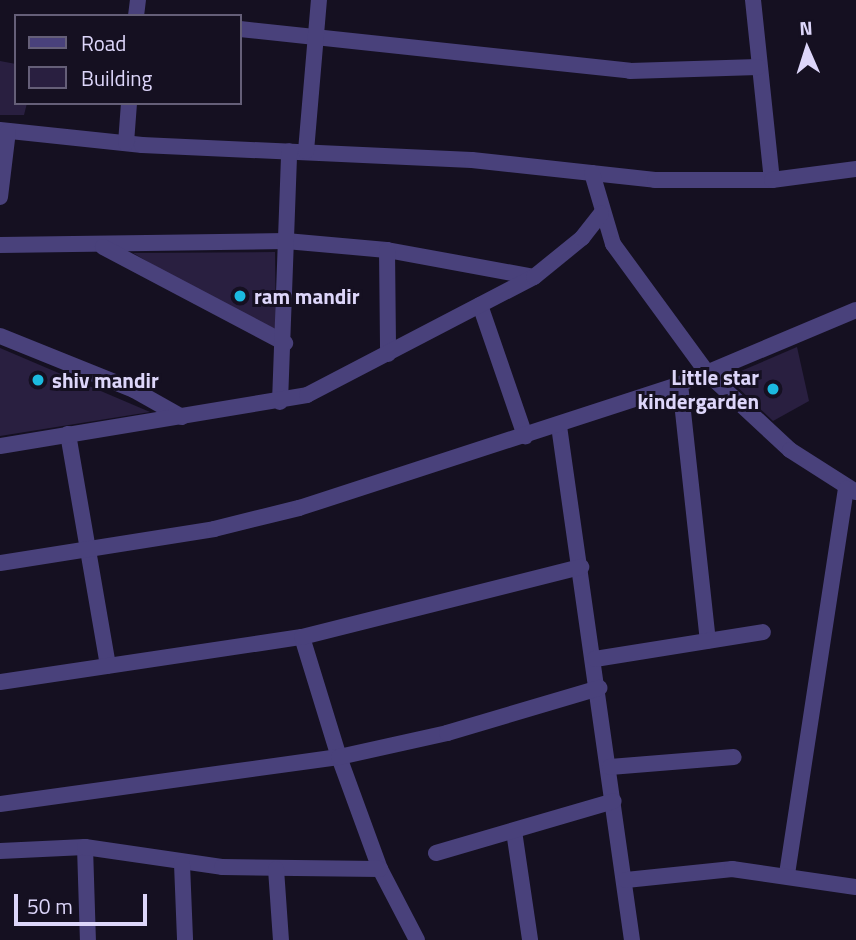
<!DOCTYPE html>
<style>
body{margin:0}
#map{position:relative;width:856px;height:940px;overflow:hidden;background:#151021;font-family:"Titillium Web",sans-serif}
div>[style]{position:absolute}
.building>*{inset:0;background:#291f40}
.minor>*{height:16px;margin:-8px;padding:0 8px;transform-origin:8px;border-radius:8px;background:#49417b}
.dots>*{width:19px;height:19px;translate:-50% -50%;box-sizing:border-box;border:4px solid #151021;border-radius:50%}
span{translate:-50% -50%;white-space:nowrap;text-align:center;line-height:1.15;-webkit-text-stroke:6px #151021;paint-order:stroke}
.poi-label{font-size:21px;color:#ddd6fa;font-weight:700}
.left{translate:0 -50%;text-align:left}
.right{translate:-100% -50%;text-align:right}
.legend{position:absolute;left:14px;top:14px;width:228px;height:91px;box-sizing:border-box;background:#151021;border:2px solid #655f78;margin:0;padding:9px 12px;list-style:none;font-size:21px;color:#ddd6fa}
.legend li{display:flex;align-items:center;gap:14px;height:35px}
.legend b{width:35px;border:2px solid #655f78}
.north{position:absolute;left:772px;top:14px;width:70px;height:70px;-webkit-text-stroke:5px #151021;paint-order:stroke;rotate:357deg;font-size:19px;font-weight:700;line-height:28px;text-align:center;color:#ddd6fa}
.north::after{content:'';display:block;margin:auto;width:24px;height:32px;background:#ddd6fa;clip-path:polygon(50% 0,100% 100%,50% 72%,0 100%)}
.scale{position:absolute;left:14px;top:894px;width:133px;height:32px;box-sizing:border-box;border:4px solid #ddd6fa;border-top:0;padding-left:9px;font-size:21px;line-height:24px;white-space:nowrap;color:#ddd6fa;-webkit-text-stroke:5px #151021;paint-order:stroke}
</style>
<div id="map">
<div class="building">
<div style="clip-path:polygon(0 61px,16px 64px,16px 103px,27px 103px,24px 115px,0 115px)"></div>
<div style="clip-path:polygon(275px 252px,276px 338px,133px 253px)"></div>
<div style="clip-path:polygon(797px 347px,809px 401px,773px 421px,727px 377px)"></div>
<div style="clip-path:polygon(0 348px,150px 412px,0 436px)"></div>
</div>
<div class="minor">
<div style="left:753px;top:0;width:181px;rotate:84deg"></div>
<div style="left:136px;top:16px;width:16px;rotate:-83deg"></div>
<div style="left:240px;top:29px;width:392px;rotate:6.1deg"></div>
<div style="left:630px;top:71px;width:128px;rotate:-1.8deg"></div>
<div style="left:0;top:130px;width:143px;rotate:6deg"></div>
<div style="left:142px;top:145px;width:330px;rotate:2.6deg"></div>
<div style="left:472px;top:160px;width:184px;rotate:6.2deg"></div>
<div style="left:655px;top:180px;width:117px"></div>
<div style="left:772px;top:180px;width:85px;rotate:-7.5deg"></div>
<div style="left:126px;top:143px;width:40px;rotate:-85.7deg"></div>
<div style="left:306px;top:151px;width:152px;rotate:-85.1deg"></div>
<div style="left:592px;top:173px;width:74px;rotate:73.5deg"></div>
<div style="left:613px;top:244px;width:161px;rotate:53.8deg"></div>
<div style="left:708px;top:374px;width:112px;rotate:42.8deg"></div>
<div style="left:790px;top:450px;width:78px;rotate:32.5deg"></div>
<div style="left:0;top:197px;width:66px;rotate:-83.1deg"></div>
<div style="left:0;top:245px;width:286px;rotate:-0.8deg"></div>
<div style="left:286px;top:241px;width:101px;rotate:5.1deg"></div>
<div style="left:387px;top:250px;width:149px;rotate:10.4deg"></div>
<div style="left:103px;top:247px;width:206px;rotate:27.8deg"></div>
<div style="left:387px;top:250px;width:104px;rotate:89.4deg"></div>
<div style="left:480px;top:305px;width:139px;rotate:71deg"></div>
<div style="left:0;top:336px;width:144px;rotate:21.9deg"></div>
<div style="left:134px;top:390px;width:55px;rotate:29.4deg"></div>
<div style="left:680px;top:384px;width:258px;rotate:83.8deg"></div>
<div style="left:280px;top:402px;width:251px;rotate:-87.9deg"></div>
<div style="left:559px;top:426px;width:519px;rotate:81.92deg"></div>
<div style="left:68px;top:434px;width:235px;rotate:80.2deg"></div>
<div style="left:0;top:446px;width:311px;rotate:-9.4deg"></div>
<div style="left:307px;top:395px;width:256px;rotate:-27.5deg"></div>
<div style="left:534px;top:277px;width:62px;rotate:-39.1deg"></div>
<div style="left:582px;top:238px;width:31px;rotate:-52deg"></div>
<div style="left:0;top:563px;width:217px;rotate:-9deg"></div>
<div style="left:214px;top:529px;width:88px;rotate:-13.9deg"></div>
<div style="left:299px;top:508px;width:401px;rotate:-18deg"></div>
<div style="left:680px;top:384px;width:191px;rotate:-22.8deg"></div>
<div style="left:302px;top:637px;width:126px;rotate:72.9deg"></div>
<div style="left:339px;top:757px;width:119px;rotate:69.9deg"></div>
<div style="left:380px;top:869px;width:80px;rotate:62.5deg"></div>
<div style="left:595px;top:659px;width:170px;rotate:-9.1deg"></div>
<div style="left:0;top:682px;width:305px;rotate:-8.5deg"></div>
<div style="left:302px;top:637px;width:288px;rotate:-14.1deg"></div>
<div style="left:610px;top:767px;width:124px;rotate:-4.6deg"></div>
<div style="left:0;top:804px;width:342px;rotate:-7.9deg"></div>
<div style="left:339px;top:757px;width:111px;rotate:-12.5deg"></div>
<div style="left:447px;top:733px;width:159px;rotate:-16.5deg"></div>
<div style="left:514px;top:831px;width:110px;rotate:81.6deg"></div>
<div style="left:85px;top:847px;width:93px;rotate:88.2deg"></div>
<div style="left:0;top:851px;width:85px;rotate:-2.7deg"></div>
<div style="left:85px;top:847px;width:138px;rotate:8.3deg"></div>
<div style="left:222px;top:867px;width:158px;rotate:0.7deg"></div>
<div style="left:436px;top:853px;width:185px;rotate:-16.3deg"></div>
<div style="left:182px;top:864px;width:76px;rotate:87.7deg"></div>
<div style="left:276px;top:869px;width:71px;rotate:86deg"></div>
<div style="left:787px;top:874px;width:390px;rotate:-81.3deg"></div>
<div style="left:626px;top:880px;width:107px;rotate:-5.9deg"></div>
<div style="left:732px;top:869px;width:125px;rotate:8.3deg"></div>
</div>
<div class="dots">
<div style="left:240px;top:296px;background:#1bbae0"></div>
<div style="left:38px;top:380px;background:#1bbae0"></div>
<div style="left:773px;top:389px;background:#1bbae0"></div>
</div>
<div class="poi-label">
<span class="left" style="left:254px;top:296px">ram mandir</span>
<span class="right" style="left:759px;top:389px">Little star<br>kindergarden</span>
<span class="left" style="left:52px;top:380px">shiv mandir</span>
</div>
<ul class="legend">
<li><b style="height:9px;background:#49417b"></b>Road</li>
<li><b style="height:19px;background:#291f40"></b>Building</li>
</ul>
<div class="north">N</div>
<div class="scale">50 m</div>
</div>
